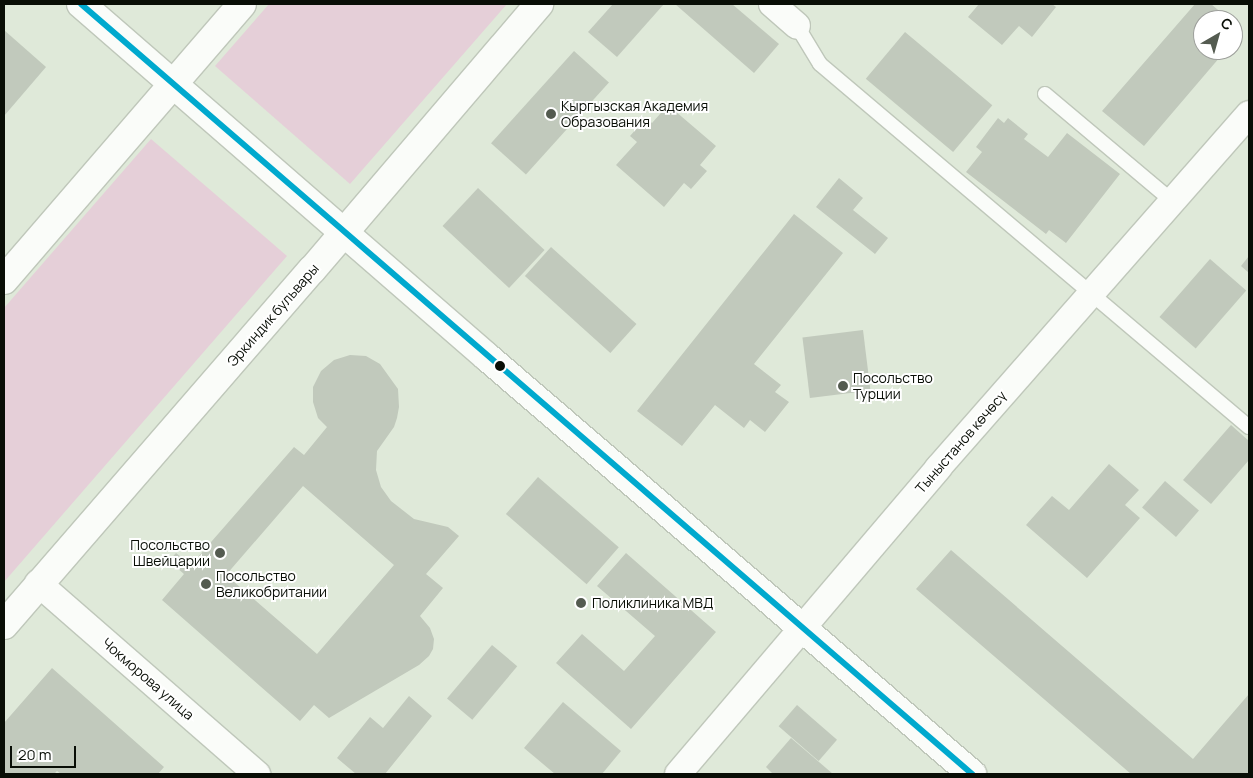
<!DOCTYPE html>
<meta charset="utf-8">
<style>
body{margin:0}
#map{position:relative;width:1253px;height:778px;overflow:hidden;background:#dfe9d9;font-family:Manrope,sans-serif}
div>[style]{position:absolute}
.green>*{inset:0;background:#e5cfd8}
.building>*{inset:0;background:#c1c9bc;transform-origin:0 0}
.roads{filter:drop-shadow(1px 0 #bfc7ba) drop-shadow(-1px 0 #bfc7ba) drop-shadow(0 1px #bfc7ba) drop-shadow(0 -1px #bfc7ba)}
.lane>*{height:14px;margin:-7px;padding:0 7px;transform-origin:7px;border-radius:7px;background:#fafcf9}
.street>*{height:26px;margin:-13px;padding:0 13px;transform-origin:13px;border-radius:13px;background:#fafcf9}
.secondary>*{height:28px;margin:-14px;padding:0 14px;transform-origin:14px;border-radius:14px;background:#fafcf9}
.bus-1>*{height:6px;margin:-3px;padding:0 3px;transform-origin:3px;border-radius:3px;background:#00a9ce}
.dots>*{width:14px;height:14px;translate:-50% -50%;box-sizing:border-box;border:2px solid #fff;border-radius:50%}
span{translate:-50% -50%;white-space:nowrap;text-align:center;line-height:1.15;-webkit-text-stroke:4px #fff;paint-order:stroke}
.poi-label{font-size:14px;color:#090e06}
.left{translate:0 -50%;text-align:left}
.right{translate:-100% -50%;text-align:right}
.street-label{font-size:14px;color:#090e06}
.frame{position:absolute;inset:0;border:5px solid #090e06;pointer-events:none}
.north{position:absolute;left:1193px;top:10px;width:50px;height:50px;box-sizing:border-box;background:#fff;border:1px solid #9d9f9b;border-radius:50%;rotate:38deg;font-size:14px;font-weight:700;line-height:20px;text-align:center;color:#090e06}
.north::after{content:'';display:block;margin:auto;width:18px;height:22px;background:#545b50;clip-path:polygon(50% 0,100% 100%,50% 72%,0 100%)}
.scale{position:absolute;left:10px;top:746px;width:66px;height:22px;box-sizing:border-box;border:2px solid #090e06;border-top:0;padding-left:6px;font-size:15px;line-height:18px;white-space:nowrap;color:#090e06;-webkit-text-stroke:4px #fff;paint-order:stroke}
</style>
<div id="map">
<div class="green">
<div style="clip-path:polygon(269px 4px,507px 4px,350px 184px,215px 66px)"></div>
<div style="clip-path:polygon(151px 139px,287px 256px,4px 582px,4px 308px)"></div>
</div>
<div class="building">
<div style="clip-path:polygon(613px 4px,664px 4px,617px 57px,588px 32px)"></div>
<div style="clip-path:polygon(675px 4px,732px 4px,779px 44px,754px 73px)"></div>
<div style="clip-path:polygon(979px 4px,1052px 4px,1056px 7px,1032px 37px,1019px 26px,1002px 45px,968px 17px)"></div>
<div style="clip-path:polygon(1195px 4px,1211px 4px,1230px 20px,1203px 20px,1203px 50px,1226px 50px,1144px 146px,1102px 111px)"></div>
<div style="clip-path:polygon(1233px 23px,1243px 31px,1233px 42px)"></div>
<div style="clip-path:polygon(4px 30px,46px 67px,4px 116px)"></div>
<div style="left:905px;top:32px;width:114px;height:61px;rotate:40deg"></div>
<div style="left:574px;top:51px;width:47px;height:124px;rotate:42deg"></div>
<div style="clip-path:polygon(668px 105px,716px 146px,700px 165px,707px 171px,691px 189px,684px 183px,664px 207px,616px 165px,637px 142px,630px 136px,646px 118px,652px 123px)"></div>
<div style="clip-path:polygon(998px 118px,1004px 123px,1008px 118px,1028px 134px,1024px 139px,1048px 157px,1067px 133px,1120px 174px,1066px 243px,1049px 230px,1046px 234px,966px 172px,982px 152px,976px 147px)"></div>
<div style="clip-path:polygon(839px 178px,863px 198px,853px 210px,888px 238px,875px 254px,816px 207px)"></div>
<div style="left:478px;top:188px;width:91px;height:52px;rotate:43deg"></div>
<div style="clip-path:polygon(794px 214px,843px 253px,754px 364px,781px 385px,775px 392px,789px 402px,765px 432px,750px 420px,744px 428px,715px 405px,682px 446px,637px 411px)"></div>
<div style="left:551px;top:247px;width:115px;height:39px;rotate:42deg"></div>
<div style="clip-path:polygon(1249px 256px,1249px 273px,1241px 266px)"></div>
<div style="left:1210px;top:259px;width:48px;height:77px;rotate:41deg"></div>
<div style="left:863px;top:330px;width:61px;height:61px;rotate:83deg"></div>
<div style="clip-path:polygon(evenodd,350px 355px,366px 356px,380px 364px,398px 389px,399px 407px,397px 418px,394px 427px,377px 451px,376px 470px,381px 487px,391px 501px,414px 519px,448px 527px,459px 536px,426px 574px,443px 588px,420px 616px,430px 628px,434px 639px,433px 649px,429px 656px,419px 665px,329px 718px,314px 705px,300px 721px,162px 600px,184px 574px,169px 561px,176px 553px,191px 565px,294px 447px,304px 455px,327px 427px,318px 418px,313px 402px,313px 387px,321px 371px,334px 360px,350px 355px,303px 486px,394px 565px,317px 654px,226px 575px,303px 486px)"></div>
<div style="clip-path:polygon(1231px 425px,1249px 441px,1249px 460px,1211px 504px,1183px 480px)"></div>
<div style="clip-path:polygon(1109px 464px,1139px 490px,1125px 505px,1140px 518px,1087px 578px,1026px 525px,1052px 496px,1069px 510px)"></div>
<div style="left:538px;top:477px;width:107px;height:49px;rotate:41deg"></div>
<div style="left:1165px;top:481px;width:45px;height:35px;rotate:41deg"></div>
<div style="clip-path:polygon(951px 550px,1193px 759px,1249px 694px,1249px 774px,1131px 774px,916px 589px)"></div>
<div style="clip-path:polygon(626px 553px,716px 632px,631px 729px,556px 663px,582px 634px,624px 671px,655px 636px,597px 586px)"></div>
<div style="left:492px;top:645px;width:33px;height:70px;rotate:40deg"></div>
<div style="clip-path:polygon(52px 668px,164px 767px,158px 774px,61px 774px,57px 771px,54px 774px,4px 774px,4px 723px)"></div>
<div style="clip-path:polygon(409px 696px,432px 716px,385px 774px,356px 774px,337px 758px,370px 717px,383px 728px)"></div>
<div style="clip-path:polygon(563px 702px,621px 751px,602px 774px,555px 774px,524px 748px)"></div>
<div style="left:797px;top:705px;width:53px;height:28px;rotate:41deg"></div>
<div style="clip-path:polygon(791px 738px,833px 774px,773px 774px,766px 767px)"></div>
</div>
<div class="roads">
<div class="lane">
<div style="left:797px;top:26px;width:44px;rotate:58.8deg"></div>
<div style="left:820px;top:64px;width:562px;rotate:40.24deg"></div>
<div style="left:1045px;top:94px;width:166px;rotate:40.1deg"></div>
</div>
<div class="street">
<div style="left:772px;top:4px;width:33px;rotate:41deg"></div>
<div style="left:38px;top:583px;width:291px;rotate:41.1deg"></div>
<div style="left:678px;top:774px;width:402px;rotate:-49.6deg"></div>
<div style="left:938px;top:468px;width:471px;rotate:-48.7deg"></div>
</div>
<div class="secondary">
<div style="left:81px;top:4px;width:538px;rotate:41.01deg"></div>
<div style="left:487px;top:357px;width:640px;rotate:40.69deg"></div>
<div style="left:4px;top:280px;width:364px;rotate:-49.2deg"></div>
<div style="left:4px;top:625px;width:470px;rotate:-49.1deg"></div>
<div style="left:312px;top:270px;width:350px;rotate:-49.5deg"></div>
</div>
</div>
<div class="bus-1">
<div style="left:81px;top:4px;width:1178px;rotate:40.83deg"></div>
</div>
<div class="dots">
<div style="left:551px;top:114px;background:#545b50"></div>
<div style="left:500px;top:366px;background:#090e06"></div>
<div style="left:843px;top:386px;background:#545b50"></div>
<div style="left:220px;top:553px;background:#545b50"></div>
<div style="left:206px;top:584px;background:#545b50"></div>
<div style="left:581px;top:603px;background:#545b50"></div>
</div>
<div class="poi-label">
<span class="left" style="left:561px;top:114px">Кыргызская Академия<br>Образования</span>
<span class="left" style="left:853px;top:386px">Посольство<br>Турции</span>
<span class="right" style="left:210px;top:553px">Посольство<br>Швейцарии</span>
<span class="left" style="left:216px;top:584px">Посольство<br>Великобритании</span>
<span class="left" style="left:592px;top:603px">Поликлиника МВД</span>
</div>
<div class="street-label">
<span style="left:273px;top:315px;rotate:-49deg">Эркиндик бульвары</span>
<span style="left:961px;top:442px;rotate:-49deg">Тыныстанов көчөсү</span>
<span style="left:148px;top:679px;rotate:41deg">Чокморова улица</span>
</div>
<div class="frame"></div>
<div class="north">С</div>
<div class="scale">20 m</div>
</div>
